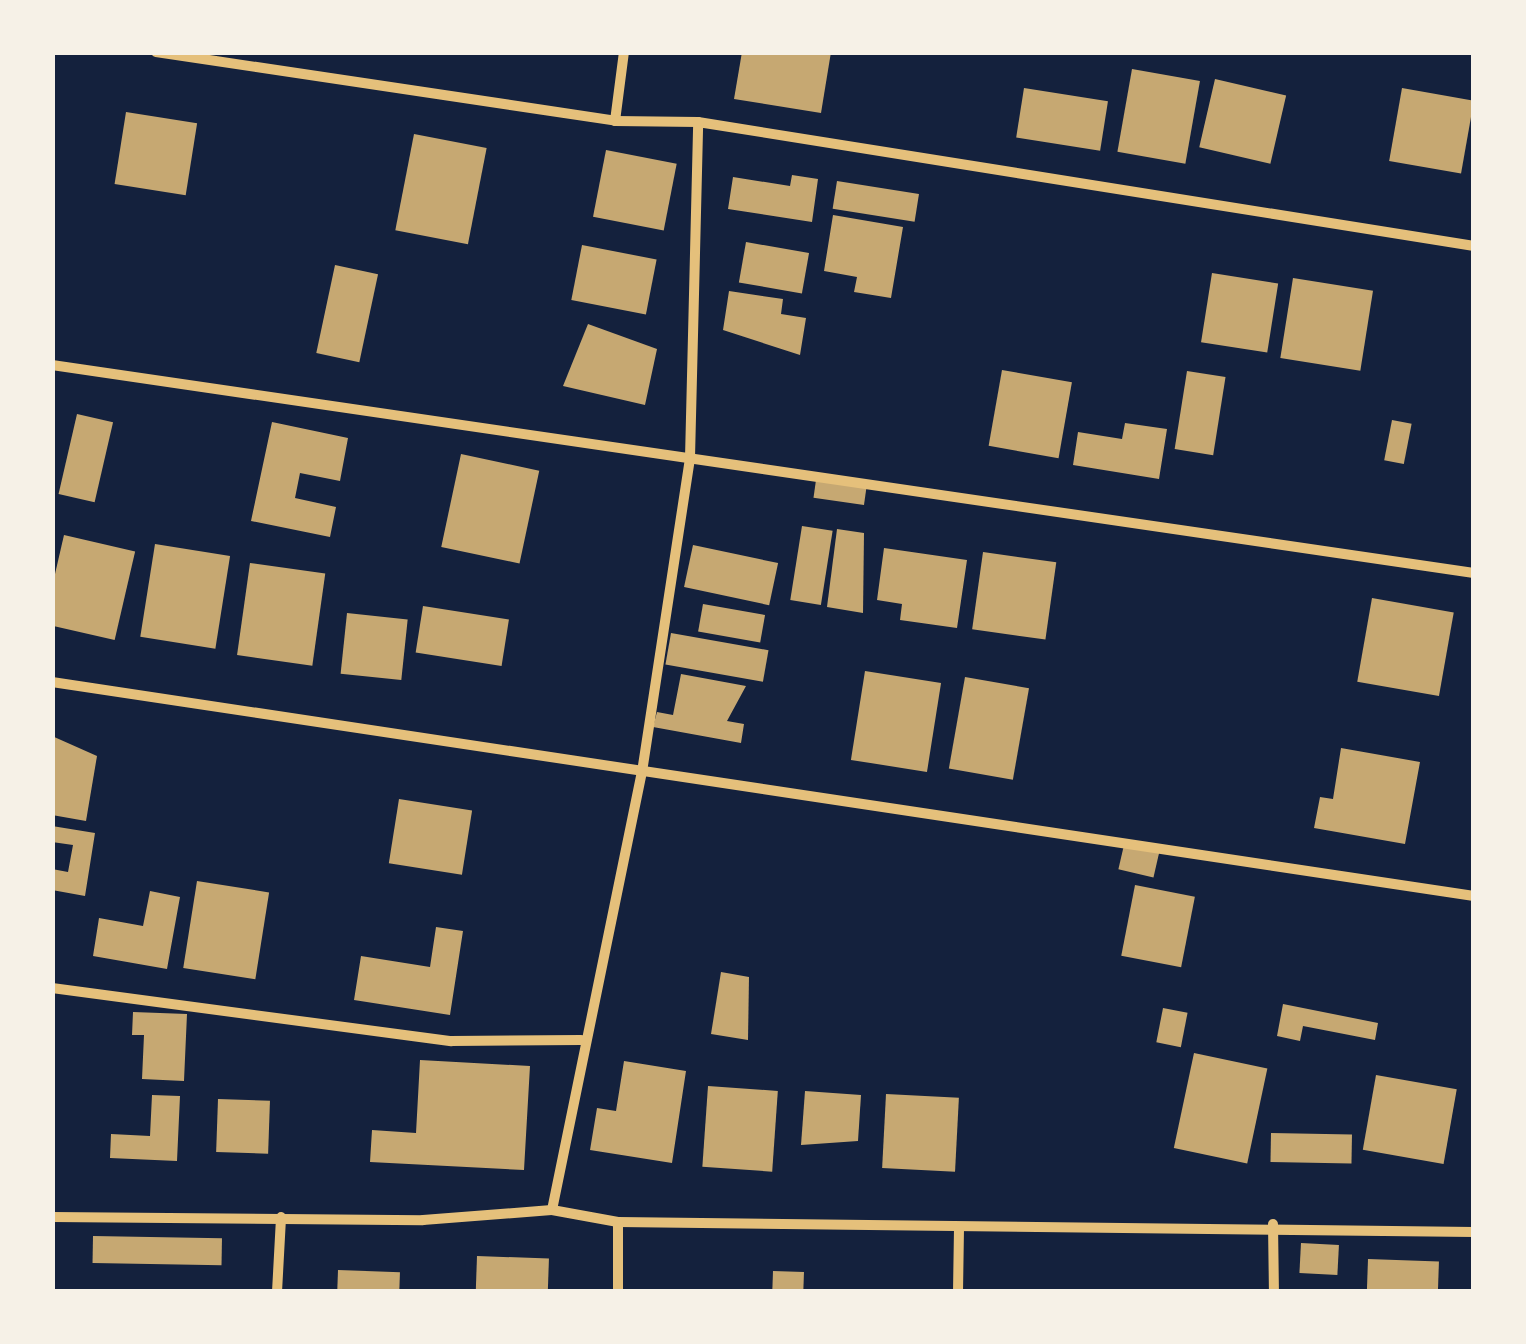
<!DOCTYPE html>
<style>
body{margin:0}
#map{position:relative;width:1526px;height:1344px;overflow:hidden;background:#14213d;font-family:Georgia,serif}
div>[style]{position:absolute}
.building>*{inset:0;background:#c6a872;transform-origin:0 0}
.minor>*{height:10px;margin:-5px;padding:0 5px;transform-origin:5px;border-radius:5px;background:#e5c07b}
span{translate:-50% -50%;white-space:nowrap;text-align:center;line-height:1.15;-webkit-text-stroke:10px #f6f1e7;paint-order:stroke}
.frame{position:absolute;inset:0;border:55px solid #f6f1e7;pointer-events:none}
</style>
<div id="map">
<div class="building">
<div style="clip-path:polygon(742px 52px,831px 52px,821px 113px,734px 99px)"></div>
<div style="left:1132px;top:69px;width:69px;height:84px;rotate:10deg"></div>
<div style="left:1215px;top:79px;width:73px;height:70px;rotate:13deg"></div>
<div style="left:1024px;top:88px;width:85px;height:50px;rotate:9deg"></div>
<div style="left:1402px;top:88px;width:73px;height:74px;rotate:10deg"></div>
<div style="left:126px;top:112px;width:72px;height:73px;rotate:9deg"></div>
<div style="left:414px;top:134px;width:74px;height:98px;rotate:11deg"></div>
<div style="left:606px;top:150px;width:72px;height:68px;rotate:11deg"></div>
<div style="clip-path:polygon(792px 175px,818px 179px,812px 222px,728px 209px,733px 177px,790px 186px)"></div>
<div style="left:837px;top:181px;width:83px;height:28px;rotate:9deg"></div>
<div style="clip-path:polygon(833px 215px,903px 227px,891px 298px,854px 292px,857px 277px,824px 271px)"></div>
<div style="left:746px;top:242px;width:64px;height:41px;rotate:10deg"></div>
<div style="left:582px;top:245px;width:76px;height:56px;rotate:11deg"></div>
<div style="left:335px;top:265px;width:44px;height:90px;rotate:12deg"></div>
<div style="left:1212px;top:273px;width:67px;height:70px;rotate:9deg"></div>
<div style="left:1293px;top:278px;width:81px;height:81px;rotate:9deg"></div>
<div style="clip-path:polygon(729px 291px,783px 299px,781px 314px,806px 318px,800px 355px,723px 330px)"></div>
<div style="clip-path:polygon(588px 324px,657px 349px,645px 405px,563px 386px)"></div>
<div style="left:1002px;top:370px;width:71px;height:77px;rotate:10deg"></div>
<div style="left:1187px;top:371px;width:39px;height:79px;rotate:9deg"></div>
<div style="left:77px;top:414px;width:37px;height:82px;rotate:13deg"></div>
<div style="left:1392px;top:420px;width:20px;height:41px;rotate:11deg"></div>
<div style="clip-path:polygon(272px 422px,348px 438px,340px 481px,300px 473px,295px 498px,336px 507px,330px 537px,251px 521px)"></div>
<div style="clip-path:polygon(1125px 423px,1167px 429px,1159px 479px,1073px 465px,1078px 432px,1122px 439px)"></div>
<div style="left:461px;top:454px;width:80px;height:95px;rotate:12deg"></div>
<div style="left:816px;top:480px;width:51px;height:18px;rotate:8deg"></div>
<div style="left:802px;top:526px;width:31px;height:75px;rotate:9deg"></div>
<div style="clip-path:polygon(837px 529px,864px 533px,863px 613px,827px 607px)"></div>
<div style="left:64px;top:535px;width:73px;height:91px;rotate:13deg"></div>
<div style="left:155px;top:544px;width:76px;height:94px;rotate:9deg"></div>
<div style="left:693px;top:545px;width:87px;height:43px;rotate:12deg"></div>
<div style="clip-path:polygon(884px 548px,967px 560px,957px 628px,900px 620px,902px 604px,877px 600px)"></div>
<div style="left:983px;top:552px;width:74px;height:78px;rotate:8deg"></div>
<div style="left:250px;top:563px;width:76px;height:93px;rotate:8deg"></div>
<div style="left:1372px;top:598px;width:83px;height:85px;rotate:10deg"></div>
<div style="left:703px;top:604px;width:63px;height:28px;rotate:10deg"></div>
<div style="left:423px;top:606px;width:87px;height:47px;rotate:9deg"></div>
<div style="left:347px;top:613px;width:61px;height:61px;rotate:6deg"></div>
<div style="left:671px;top:633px;width:99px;height:32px;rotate:10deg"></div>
<div style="left:865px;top:671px;width:77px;height:90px;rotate:9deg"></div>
<div style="clip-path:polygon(681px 674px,746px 686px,727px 721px,744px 724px,741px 743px,653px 727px,657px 712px,673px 715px)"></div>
<div style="left:965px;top:677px;width:65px;height:93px;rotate:10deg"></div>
<div style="clip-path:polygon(52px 736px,97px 756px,86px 821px,52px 815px)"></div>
<div style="clip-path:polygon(1341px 748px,1420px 762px,1405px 844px,1314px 828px,1320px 797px,1333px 799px)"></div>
<div style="left:399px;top:799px;width:74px;height:65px;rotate:9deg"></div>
<div style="clip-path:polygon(52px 826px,95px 833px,85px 896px,52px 890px,52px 869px,68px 872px,73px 845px,52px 842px)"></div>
<div style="left:1124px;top:845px;width:36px;height:25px;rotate:13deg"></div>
<div style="left:197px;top:881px;width:73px;height:88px;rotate:9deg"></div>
<div style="left:1135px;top:885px;width:61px;height:72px;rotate:11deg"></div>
<div style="clip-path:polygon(150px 891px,180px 897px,167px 969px,93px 956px,99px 918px,143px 926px)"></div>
<div style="clip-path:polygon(436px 927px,463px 931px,450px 1015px,354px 1000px,361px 956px,430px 967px)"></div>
<div style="clip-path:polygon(721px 972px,749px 977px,748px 1040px,711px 1034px)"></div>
<div style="clip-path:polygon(1283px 1004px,1378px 1023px,1375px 1040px,1303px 1026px,1300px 1041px,1277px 1036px)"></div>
<div style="left:1163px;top:1008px;width:25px;height:35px;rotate:11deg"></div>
<div style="clip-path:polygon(133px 1012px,187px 1014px,184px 1081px,142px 1079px,144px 1035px,132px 1035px)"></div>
<div style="left:1194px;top:1053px;width:75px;height:97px;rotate:12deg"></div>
<div style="clip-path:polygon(420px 1060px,530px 1066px,524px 1170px,370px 1162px,372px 1130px,416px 1133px)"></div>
<div style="clip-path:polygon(624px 1061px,686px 1071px,672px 1163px,590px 1150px,597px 1108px,616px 1111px)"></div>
<div style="left:1376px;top:1075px;width:82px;height:76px;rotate:10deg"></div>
<div style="left:708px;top:1086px;width:70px;height:81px;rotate:4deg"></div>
<div style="clip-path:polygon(805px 1091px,861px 1095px,858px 1141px,801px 1145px)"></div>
<div style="left:886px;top:1094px;width:73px;height:74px;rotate:3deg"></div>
<div style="clip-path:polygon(152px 1095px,180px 1096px,177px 1161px,110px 1158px,111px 1134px,150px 1136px)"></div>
<div style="left:218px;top:1099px;width:52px;height:53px;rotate:2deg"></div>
<div style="left:1271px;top:1133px;width:81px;height:29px;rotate:1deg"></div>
<div style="left:93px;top:1236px;width:129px;height:27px;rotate:1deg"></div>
<div style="left:1301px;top:1243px;width:38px;height:30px;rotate:3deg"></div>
<div style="left:477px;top:1256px;width:72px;height:36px;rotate:2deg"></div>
<div style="left:1368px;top:1259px;width:71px;height:33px;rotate:2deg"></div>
<div style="left:338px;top:1270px;width:62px;height:22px;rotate:2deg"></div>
<div style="left:773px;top:1271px;width:31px;height:21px;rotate:2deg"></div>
</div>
<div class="minor">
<div style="left:156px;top:52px;width:464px;rotate:8.5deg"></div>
<div style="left:615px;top:121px;width:83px;rotate:0.7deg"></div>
<div style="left:698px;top:122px;width:786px;rotate:9.08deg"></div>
<div style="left:615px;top:121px;width:70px;rotate:-82.6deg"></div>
<div style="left:52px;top:365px;width:1437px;rotate:8.32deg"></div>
<div style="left:52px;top:682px;width:1438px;rotate:8.56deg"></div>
<div style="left:52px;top:988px;width:403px;rotate:7.6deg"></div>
<div style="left:451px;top:1041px;width:130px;rotate:-0.4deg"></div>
<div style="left:552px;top:1210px;width:447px;rotate:-78.4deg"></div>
<div style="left:642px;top:772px;width:318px;rotate:-81.3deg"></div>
<div style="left:690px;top:458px;width:336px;rotate:-88.6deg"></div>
<div style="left:52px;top:1217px;width:371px;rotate:0.5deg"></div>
<div style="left:423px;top:1220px;width:129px;rotate:-4.4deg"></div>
<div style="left:552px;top:1210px;width:67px;rotate:10.3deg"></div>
<div style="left:618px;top:1222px;width:856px;rotate:0.67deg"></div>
<div style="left:1273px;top:1224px;width:68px;rotate:89.2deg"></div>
<div style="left:277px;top:1292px;width:75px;rotate:-86.9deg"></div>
<div style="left:618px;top:1292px;width:70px;rotate:-90deg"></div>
<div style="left:958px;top:1292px;width:64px;rotate:-89.1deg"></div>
</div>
<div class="frame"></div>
</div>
